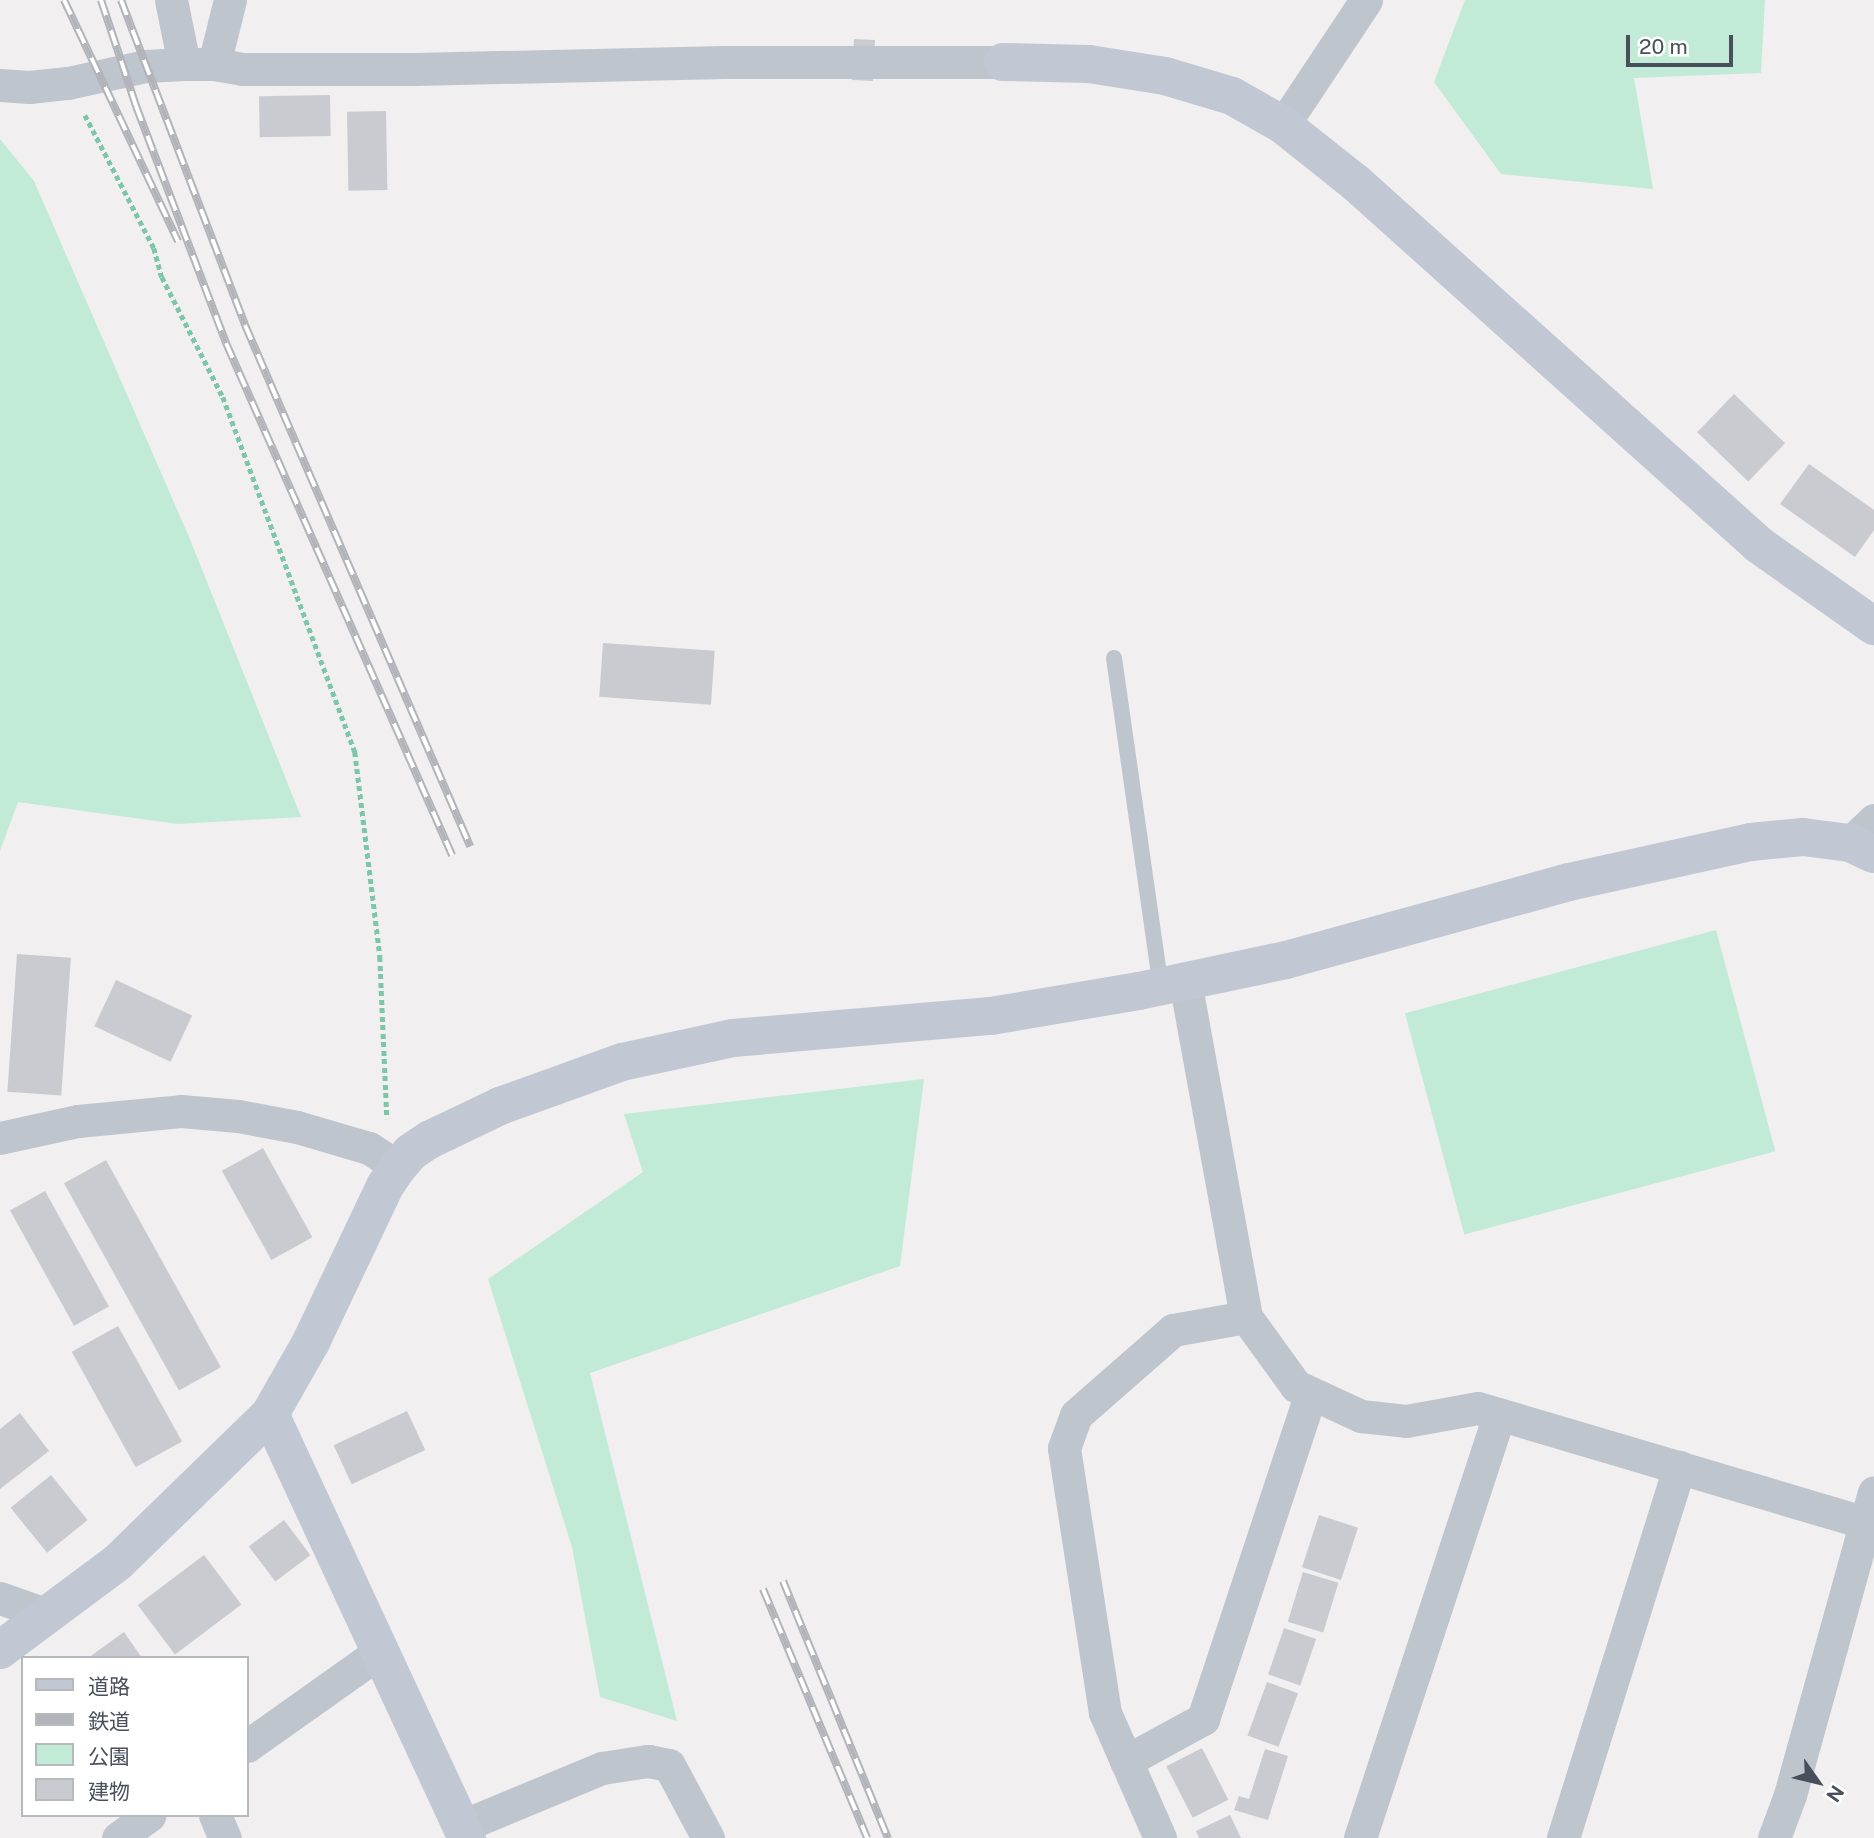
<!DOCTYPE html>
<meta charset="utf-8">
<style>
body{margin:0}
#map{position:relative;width:1874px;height:1838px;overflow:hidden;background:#f1efef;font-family:"Public Sans","Noto Sans JP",sans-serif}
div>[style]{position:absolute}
.green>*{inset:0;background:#c1ebd6;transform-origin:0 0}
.building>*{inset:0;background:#c9cbd1;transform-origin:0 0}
.path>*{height:4.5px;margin-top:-2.25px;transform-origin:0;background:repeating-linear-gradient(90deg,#7cc6aa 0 5px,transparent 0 8.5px)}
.lane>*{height:16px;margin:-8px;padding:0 8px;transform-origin:8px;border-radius:8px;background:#bfc5cd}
.street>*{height:33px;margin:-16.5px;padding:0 16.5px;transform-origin:16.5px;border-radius:16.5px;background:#bfc5cd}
.secondary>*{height:38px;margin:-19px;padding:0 19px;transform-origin:19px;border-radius:19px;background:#c1c8d4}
.rail>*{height:8px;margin-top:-4px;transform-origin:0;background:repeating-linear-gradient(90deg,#fff 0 16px,#b2b4b9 0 32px);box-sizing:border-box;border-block:2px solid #b2b4b9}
span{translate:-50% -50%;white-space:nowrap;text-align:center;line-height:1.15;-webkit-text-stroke:5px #fff;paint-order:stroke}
.legend{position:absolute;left:21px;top:1656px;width:228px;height:161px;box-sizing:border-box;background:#fff;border:2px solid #b6b9bd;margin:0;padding:9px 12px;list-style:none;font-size:21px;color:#49505b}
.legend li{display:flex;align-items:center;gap:14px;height:35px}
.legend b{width:35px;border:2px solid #b6b9bd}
.north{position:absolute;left:1783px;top:1747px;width:70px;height:70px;-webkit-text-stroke:5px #fff;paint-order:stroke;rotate:124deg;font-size:19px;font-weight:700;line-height:28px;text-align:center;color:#49505b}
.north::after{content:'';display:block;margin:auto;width:24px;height:32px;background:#49505b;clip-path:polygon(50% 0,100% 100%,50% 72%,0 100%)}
.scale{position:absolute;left:1626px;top:35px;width:107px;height:32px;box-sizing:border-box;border:4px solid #49505b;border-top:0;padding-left:9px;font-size:21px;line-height:24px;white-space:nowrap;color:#49505b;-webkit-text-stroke:5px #fff;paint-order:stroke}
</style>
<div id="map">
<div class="green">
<div style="clip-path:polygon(1465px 0,1765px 0,1761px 73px,1634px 78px,1653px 189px,1501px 174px,1434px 82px)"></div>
<div style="clip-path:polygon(0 139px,34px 181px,189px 537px,301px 817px,178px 824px,18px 802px,0 851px)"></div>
<div style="left:1716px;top:930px;width:229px;height:322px;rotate:75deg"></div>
<div style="clip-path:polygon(924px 1079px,900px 1266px,590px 1373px,677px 1721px,600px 1697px,572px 1547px,488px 1279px,643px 1172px,624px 1114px)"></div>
</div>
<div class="building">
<div style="left:854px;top:39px;width:21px;height:41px;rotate:3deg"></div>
<div style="left:330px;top:95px;width:41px;height:71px;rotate:89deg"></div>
<div style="left:386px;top:111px;width:79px;height:39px;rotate:89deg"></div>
<div style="left:1734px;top:394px;width:71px;height:53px;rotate:44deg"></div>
<div style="clip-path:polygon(1809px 464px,1874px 510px,1874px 530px,1855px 557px,1780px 504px)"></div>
<div style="left:603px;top:643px;width:112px;height:54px;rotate:4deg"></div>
<div style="left:17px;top:954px;width:54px;height:138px;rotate:4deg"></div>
<div style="left:116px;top:980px;width:84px;height:51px;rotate:25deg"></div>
<div style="left:263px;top:1148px;width:102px;height:47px;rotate:61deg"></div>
<div style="left:106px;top:1160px;width:237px;height:48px;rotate:61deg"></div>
<div style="left:45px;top:1191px;width:132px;height:40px;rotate:61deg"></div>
<div style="left:118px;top:1326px;width:132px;height:53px;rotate:61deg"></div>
<div style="left:407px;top:1411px;width:43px;height:81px;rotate:65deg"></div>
<div style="clip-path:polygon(20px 1413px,49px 1451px,0 1489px,0 1429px)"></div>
<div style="left:51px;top:1475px;width:58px;height:52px;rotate:51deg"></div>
<div style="left:1319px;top:1515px;width:41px;height:55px;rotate:18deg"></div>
<div style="left:284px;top:1520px;width:44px;height:44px;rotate:53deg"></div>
<div style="left:204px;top:1555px;width:62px;height:83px;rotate:53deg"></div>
<div style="left:1303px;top:1572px;width:37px;height:52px;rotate:17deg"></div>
<div style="left:1284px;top:1628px;width:34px;height:49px;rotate:19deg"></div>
<div style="clip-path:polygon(124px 1632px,142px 1658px,88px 1658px)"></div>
<div style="left:1267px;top:1682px;width:33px;height:57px;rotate:20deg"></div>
<div style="left:1202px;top:1748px;width:58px;height:40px;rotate:63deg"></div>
<div style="clip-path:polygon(1265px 1749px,1288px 1756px,1268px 1820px,1234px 1810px,1239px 1796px,1249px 1799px)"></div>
<div style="clip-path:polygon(1230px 1815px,1241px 1838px,1199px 1838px,1196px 1831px)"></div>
</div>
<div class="path">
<div style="left:85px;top:115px;width:150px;rotate:62.6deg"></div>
<div style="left:154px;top:248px;width:30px;rotate:75deg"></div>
<div style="left:162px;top:277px;width:135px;rotate:63.1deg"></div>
<div style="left:223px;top:397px;width:379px;rotate:69.6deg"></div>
<div style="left:355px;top:752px;width:207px;rotate:83deg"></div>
<div style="left:380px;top:957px;width:162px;rotate:87.5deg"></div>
</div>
<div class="lane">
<div style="left:1114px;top:658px;width:332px;rotate:81.9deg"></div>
</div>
<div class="street">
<div style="left:171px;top:0;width:65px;rotate:78.5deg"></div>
<div style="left:214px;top:64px;width:66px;rotate:-76deg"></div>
<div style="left:0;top:85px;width:29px;rotate:4deg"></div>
<div style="left:29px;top:87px;width:39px;rotate:-6deg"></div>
<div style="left:68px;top:83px;width:79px;rotate:-12.4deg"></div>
<div style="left:145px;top:66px;width:39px;rotate:-3deg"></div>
<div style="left:184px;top:64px;width:30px"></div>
<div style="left:214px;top:64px;width:29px;rotate:10deg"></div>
<div style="left:243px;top:69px;width:172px"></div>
<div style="left:415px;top:69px;width:309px;rotate:-1.3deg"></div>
<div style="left:724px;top:62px;width:279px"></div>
<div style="left:1283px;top:125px;width:150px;rotate:-56.4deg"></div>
<div style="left:1850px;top:843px;width:33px;rotate:-44deg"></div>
<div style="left:1185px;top:981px;width:341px;rotate:79.7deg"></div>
<div style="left:1246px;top:1317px;width:85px;rotate:54.1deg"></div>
<div style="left:1296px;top:1386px;width:72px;rotate:24.8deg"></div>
<div style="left:1361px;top:1416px;width:45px;rotate:6.3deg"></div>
<div style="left:1406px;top:1421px;width:73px;rotate:-10.2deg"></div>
<div style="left:1478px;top:1408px;width:405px;rotate:16.5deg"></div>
<div style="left:0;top:1138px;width:80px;rotate:-12.3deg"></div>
<div style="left:78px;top:1121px;width:103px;rotate:-5.5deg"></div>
<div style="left:181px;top:1111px;width:57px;rotate:5deg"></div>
<div style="left:238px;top:1116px;width:60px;rotate:10.6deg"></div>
<div style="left:297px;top:1127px;width:75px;rotate:16.3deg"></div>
<div style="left:369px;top:1148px;width:35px;rotate:33deg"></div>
<div style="left:0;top:1598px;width:51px;rotate:19.5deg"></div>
<div style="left:247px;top:1746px;width:163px;rotate:-35.3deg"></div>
<div style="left:1126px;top:1761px;width:88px;rotate:-28.6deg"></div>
<div style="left:1203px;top:1719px;width:343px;rotate:-71.7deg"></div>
<div style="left:215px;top:1815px;width:25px;rotate:67deg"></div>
<div style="left:462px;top:1826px;width:152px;rotate:-22.5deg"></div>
<div style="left:602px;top:1768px;width:47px;rotate:-8.7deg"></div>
<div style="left:648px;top:1761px;width:21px;rotate:11deg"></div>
<div style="left:669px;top:1765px;width:83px;rotate:61.9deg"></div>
<div style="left:118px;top:1838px;width:39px;rotate:-36deg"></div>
<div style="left:1160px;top:1838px;width:137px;rotate:-113.7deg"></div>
<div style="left:1105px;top:1713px;width:268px;rotate:-98.8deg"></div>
<div style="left:1064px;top:1448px;width:35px;rotate:-70deg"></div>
<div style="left:1076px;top:1415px;width:129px;rotate:-41.2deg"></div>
<div style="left:1173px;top:1330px;width:74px;rotate:-10.1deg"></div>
<div style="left:1360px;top:1838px;width:446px;rotate:-71.8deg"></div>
<div style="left:1563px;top:1838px;width:389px;rotate:-72.6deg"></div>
<div style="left:1774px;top:1838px;width:46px;rotate:-69.6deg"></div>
<div style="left:1790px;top:1795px;width:314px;rotate:-74.5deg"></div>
</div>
<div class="secondary">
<div style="left:1003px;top:62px;width:86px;rotate:1.3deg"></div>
<div style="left:1089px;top:64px;width:77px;rotate:9deg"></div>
<div style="left:1165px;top:76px;width:70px;rotate:16.6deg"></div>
<div style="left:1232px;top:96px;width:59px;rotate:29.6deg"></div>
<div style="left:1283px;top:125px;width:93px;rotate:38.5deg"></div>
<div style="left:1356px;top:183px;width:542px;rotate:41.93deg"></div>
<div style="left:1759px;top:545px;width:141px;rotate:35.2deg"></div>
<div style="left:270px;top:1414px;width:468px;rotate:65.1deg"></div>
<div style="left:0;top:1650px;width:147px;rotate:-36.7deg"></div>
<div style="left:118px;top:1562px;width:212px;rotate:-44.2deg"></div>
<div style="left:270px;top:1414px;width:83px;rotate:-60.3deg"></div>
<div style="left:311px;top:1342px;width:173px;rotate:-64.6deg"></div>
<div style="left:385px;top:1186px;width:23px;rotate:-56deg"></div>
<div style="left:398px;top:1167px;width:20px;rotate:-49deg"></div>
<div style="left:411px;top:1152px;width:22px;rotate:-34deg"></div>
<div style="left:429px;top:1140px;width:79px;rotate:-25.6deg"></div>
<div style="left:500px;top:1106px;width:130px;rotate:-19.8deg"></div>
<div style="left:622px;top:1062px;width:114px;rotate:-12.2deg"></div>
<div style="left:733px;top:1038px;width:259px;rotate:-4.9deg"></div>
<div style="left:991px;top:1016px;width:150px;rotate:-9.6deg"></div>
<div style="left:1139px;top:991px;width:150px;rotate:-11.9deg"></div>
<div style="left:1286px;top:960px;width:294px;rotate:-15.4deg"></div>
<div style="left:1569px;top:882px;width:186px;rotate:-12.4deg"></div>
<div style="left:1751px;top:842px;width:52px;rotate:-5.5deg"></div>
<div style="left:1803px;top:837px;width:47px;rotate:7.3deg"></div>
<div style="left:1850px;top:843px;width:26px;rotate:25deg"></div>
</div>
<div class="rail">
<div style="left:64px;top:0;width:267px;rotate:64.7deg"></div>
<div style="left:101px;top:0;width:112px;rotate:71.7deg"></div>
<div style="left:136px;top:106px;width:254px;rotate:69.2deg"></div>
<div style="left:226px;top:343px;width:560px;rotate:66.18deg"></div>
<div style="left:121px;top:0;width:348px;rotate:69.1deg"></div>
<div style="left:245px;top:325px;width:568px;rotate:66.64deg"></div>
<div style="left:783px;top:1581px;width:278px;rotate:67.8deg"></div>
<div style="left:763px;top:1589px;width:270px;rotate:67.3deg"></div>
</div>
<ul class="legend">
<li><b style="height:9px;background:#c1c8d4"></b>道路</li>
<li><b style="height:9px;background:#b2b4b9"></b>鉄道</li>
<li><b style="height:19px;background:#c1ebd6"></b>公園</li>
<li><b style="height:19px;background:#c9cbd1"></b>建物</li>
</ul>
<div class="north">N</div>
<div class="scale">20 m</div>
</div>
